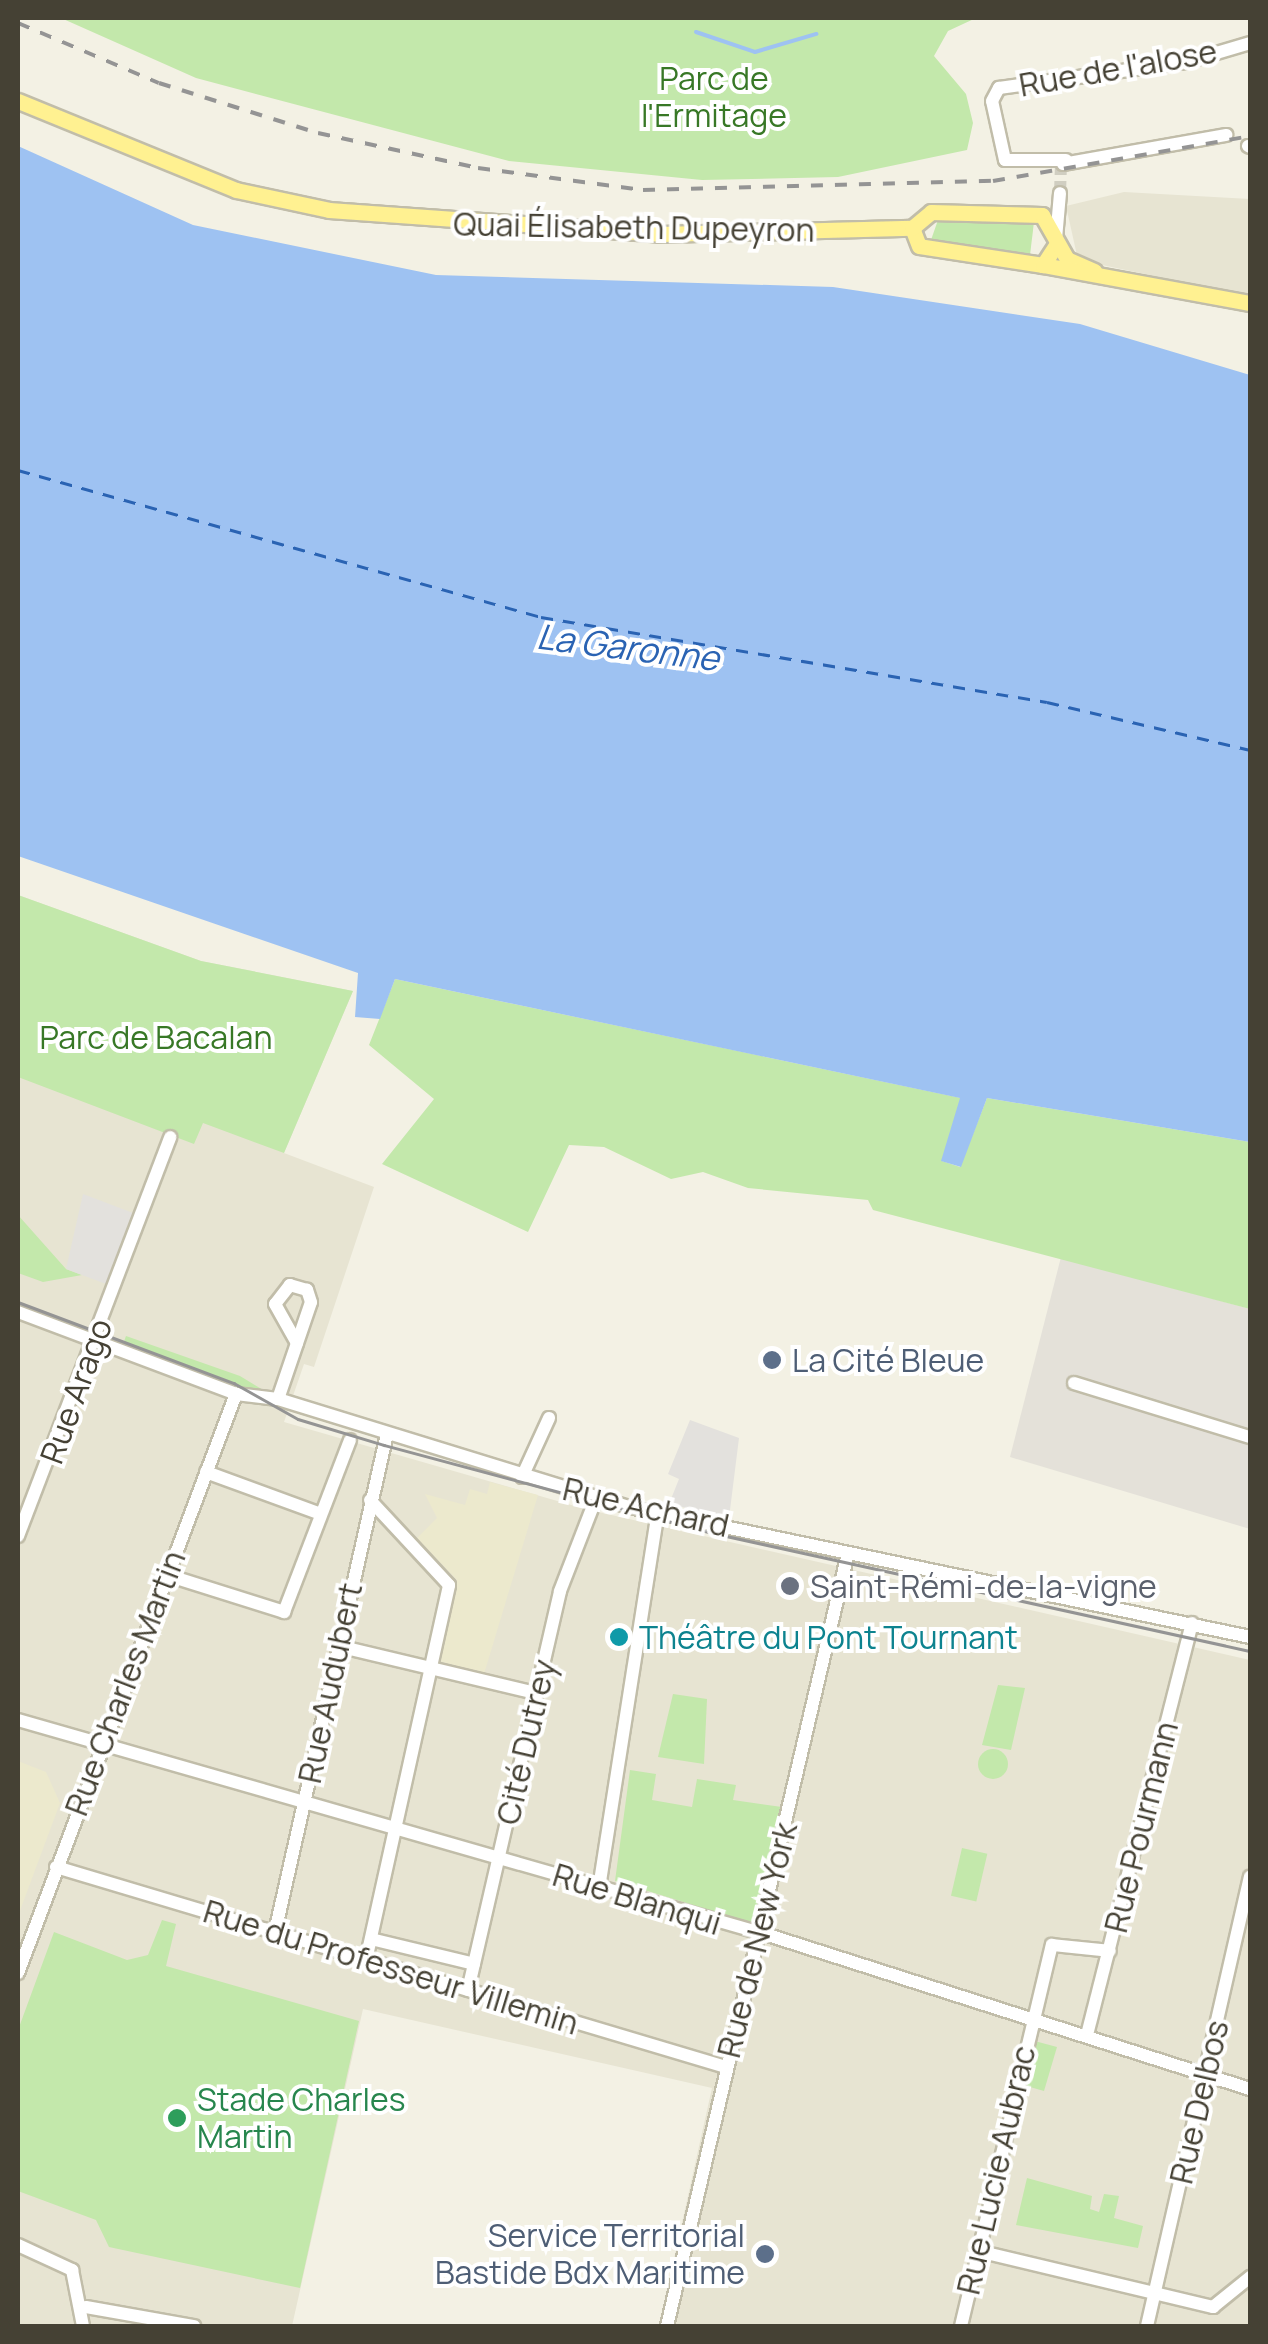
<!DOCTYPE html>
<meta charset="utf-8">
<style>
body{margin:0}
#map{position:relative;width:1268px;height:2344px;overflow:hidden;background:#f3f1e4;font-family:Manrope,sans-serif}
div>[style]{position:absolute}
.residential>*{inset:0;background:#e7e4d2}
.industrial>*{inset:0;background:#e4e1d9}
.education>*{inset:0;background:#ece9cd}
.green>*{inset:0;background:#c3e8ab;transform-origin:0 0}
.round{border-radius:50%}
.parking>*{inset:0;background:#e3e1dd}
.water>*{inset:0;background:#9ec2f2}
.stream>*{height:4px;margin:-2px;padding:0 2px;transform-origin:2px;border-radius:2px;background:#9ec2f2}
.ferry>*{height:2.5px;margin-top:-1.25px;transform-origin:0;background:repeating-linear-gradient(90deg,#2a63b3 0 12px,transparent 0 22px)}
.minor-tunnel>*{height:12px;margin-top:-6px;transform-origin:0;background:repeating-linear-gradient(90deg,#d0cec1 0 12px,transparent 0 18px)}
.roads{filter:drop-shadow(2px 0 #c1bda9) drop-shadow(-2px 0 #c1bda9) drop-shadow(0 2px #c1bda9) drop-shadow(0 -2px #c1bda9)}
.minor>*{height:12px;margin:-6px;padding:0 6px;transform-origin:6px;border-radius:6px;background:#fff}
.major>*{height:15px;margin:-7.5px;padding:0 7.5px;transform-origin:7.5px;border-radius:7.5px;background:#fff191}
.tram>*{height:2.5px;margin:-1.25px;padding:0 1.25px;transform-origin:1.25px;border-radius:1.25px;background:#949494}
.rail>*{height:4px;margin-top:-2px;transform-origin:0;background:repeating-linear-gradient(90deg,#949494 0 12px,transparent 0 24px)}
.dots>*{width:28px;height:28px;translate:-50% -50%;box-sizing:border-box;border:5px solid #fff;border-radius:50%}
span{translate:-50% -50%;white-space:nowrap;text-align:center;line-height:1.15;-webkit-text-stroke:8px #fff;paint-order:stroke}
.street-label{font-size:32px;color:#454134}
.park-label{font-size:32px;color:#387826}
.service-label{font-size:32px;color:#4e5e75}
.left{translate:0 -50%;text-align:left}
.right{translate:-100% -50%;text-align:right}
.worship-label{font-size:32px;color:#5b616d}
.culture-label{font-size:32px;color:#0d838f}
.leisure-label{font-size:32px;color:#27864d}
.water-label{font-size:35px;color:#2a63b3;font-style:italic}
.frame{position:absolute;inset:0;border:20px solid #454134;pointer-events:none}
</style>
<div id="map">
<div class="residential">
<div style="clip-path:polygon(1124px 192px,1250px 199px,1250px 296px,1078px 260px,1066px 206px)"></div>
<div style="clip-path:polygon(18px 895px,201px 961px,353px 991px,284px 1153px,374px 1187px,314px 1367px,304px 1364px,284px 1422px,585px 1509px,1250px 1660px,1250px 2326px,659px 2326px,712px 2088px,363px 2009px,292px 2326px,18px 2326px)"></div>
</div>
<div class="industrial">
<div style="clip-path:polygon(1061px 1257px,1250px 1309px,1250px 1529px,1010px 1457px)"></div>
</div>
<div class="education">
<div style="clip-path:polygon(490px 1482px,538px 1495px,484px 1674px,439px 1661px,457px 1580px,417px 1538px,437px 1518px,425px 1494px,465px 1505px,470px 1489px,487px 1494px)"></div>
<div style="clip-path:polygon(18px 1761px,46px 1772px,60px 1803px,18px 1916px)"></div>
</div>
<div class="green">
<div style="clip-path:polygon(61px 18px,976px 18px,948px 31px,934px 56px,966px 94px,973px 123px,967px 150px,838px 177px,702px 180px,509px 161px,196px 78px)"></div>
<div style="clip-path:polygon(938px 220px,1034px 222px,1030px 255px,931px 240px)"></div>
<div style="clip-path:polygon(18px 895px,201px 961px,353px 991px,284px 1153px,203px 1123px,194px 1144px,18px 1077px)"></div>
<div style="clip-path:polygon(395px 979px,961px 1098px,942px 1161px,960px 1167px,987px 1098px,1250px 1142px,1250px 1309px,873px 1210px,868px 1200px,748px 1188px,703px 1172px,671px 1179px,604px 1147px,569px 1145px,528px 1232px,382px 1164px,434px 1099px,369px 1045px)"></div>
<div style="clip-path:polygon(18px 1215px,66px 1269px,82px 1275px,43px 1282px,18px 1273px)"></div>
<div style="clip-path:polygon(126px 1336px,240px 1376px,263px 1390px,247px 1393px,122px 1347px)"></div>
<div style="clip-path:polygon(998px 1685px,1025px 1688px,1011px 1750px,982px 1745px)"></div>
<div style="clip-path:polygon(673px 1694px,707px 1699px,704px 1764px,658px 1757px)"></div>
<div class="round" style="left:978px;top:1749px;width:30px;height:30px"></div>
<div style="clip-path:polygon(630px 1770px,656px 1774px,652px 1800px,692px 1807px,697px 1779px,736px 1785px,733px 1800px,782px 1807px,755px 1924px,615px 1881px)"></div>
<div style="left:962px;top:1848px;width:26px;height:49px;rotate:13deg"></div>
<div style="clip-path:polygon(162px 1920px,176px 1924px,166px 1966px,359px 2021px,300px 2288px,109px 2247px,96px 2220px,18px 2191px,18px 2030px,54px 1932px,127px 1960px,148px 1955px)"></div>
<div style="clip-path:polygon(1031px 2040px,1057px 2047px,1044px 2091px,1023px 2085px)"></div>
<div style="clip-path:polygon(1027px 2178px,1092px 2196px,1090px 2209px,1099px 2212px,1104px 2194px,1119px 2196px,1114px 2218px,1143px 2226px,1138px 2248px,1016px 2225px)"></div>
</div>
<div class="parking">
<div style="clip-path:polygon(83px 1194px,141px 1216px,114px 1287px,66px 1269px)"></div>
<div style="clip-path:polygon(690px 1420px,739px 1438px,729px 1518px,669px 1504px,679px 1479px,668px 1474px)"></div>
</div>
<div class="water">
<div style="clip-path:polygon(18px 146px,193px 225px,436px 275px,833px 287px,1080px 324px,1250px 375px,1250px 1142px,987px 1098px,961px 1167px,941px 1161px,960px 1098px,395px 979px,380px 1019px,355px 1017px,358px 973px,18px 856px)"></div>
</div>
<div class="stream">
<div style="left:696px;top:32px;width:62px;rotate:18.7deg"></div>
<div style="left:755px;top:52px;width:64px;rotate:-16.4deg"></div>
</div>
<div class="ferry">
<div style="left:18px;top:470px;width:543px;rotate:15.7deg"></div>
<div style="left:541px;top:617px;width:513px;rotate:9.54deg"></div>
<div style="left:1047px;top:702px;width:209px;rotate:13.3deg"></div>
</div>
<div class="minor-tunnel">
<div style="left:1060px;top:193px;width:26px;rotate:-88deg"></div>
</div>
<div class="roads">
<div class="minor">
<div style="left:1248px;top:146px;width:2px;rotate:27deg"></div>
<div style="left:1066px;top:160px;width:61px;rotate:180deg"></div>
<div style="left:1005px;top:160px;width:60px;rotate:-102.4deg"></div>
<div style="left:992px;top:101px;width:15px;rotate:-62deg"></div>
<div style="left:999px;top:88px;width:189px;rotate:-7.9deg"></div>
<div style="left:1186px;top:62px;width:67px;rotate:-16.5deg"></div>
<div style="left:1063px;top:164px;width:166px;rotate:-10.1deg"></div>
<div style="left:1056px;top:239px;width:46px;rotate:-85deg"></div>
<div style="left:18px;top:1312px;width:233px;rotate:20.6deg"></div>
<div style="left:236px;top:1394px;width:42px;rotate:6.8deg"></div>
<div style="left:278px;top:1399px;width:367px;rotate:17.1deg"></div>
<div style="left:629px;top:1507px;width:634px;rotate:11.82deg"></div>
<div style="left:1074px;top:1383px;width:184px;rotate:17.1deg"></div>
<div style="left:278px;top:1399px;width:102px;rotate:-71.2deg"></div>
<div style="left:311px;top:1302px;width:13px;rotate:-108deg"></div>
<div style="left:307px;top:1290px;width:18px;rotate:-164deg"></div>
<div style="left:290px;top:1285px;width:24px;rotate:128deg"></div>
<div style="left:275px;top:1304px;width:45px;rotate:60.6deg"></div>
<div style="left:206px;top:1472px;width:122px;rotate:20.1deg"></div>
<div style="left:522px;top:1477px;width:65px;rotate:-65.4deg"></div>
<div style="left:18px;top:1536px;width:427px;rotate:-69.1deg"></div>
<div style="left:167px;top:1575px;width:123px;rotate:17.5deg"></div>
<div style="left:284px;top:1612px;width:184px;rotate:-69deg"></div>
<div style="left:338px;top:1646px;width:204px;rotate:13.4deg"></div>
<div style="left:18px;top:1720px;width:780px;rotate:16deg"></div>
<div style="left:768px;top:1935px;width:506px;rotate:17.72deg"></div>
<div style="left:56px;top:1867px;width:699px;rotate:16.62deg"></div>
<div style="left:599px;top:1888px;width:382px;rotate:-81.1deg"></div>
<div style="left:275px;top:1932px;width:510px;rotate:-77.33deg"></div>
<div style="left:371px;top:1939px;width:106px;rotate:13.6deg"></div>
<div style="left:366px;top:1960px;width:384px;rotate:-77.5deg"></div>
<div style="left:449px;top:1585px;width:116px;rotate:-132.9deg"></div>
<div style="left:18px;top:1973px;width:619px;rotate:-69.37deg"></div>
<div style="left:468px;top:1990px;width:409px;rotate:-77deg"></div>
<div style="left:560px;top:1591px;width:100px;rotate:-68.8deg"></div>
<div style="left:1088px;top:2031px;width:421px;rotate:-75.7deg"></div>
<div style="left:18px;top:2245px;width:60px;rotate:24.8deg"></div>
<div style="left:72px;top:2270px;width:57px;rotate:78.9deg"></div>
<div style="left:978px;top:2251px;width:242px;rotate:13.4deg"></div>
<div style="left:1213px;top:2307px;width:48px;rotate:-39deg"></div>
<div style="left:86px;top:2307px;width:110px;rotate:10deg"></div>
<div style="left:667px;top:2326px;width:794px;rotate:-76.82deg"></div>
<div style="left:961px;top:2326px;width:392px;rotate:-76.6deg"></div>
<div style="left:1052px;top:1945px;width:58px;rotate:5.9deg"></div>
<div style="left:1147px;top:2326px;width:461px;rotate:-77.1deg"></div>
</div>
<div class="major">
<div style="left:18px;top:101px;width:235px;rotate:22.2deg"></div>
<div style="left:236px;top:190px;width:95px;rotate:12.1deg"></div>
<div style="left:329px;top:210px;width:332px;rotate:4.1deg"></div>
<div style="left:660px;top:234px;width:252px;rotate:-1.4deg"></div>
<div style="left:1056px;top:245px;width:24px;rotate:123deg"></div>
<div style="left:1043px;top:265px;width:125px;rotate:-171.3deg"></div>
<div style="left:919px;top:246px;width:19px;rotate:-111deg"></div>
<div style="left:912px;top:228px;width:25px;rotate:-40deg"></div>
<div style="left:931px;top:212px;width:111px;rotate:1.5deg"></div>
<div style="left:1042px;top:215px;width:51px;rotate:60.4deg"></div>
<div style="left:1067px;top:259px;width:30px;rotate:24deg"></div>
<div style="left:1043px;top:265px;width:210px;rotate:10.4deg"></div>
</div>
</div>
<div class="tram">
<div style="left:18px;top:1302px;width:231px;rotate:20.6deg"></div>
<div style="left:234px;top:1383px;width:73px;rotate:29.4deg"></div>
<div style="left:298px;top:1419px;width:90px;rotate:16.8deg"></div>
<div style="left:384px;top:1445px;width:345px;rotate:15deg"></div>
<div style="left:717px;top:1534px;width:546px;rotate:12.38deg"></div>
</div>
<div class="rail">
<div style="left:18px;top:23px;width:153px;rotate:23.1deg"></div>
<div style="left:159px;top:83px;width:167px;rotate:17.5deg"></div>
<div style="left:318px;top:133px;width:164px;rotate:12.3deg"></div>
<div style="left:478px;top:168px;width:166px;rotate:7.6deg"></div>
<div style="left:643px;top:190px;width:350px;rotate:-1.5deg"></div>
<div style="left:993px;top:181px;width:261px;rotate:-9.9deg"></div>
</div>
<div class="dots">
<div style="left:772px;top:1360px;background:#5c6f8a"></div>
<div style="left:790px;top:1586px;background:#6b7280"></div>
<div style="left:619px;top:1637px;background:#0f9aa8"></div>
<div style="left:177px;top:2118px;background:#2e9e5b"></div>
<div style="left:765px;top:2254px;background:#5c6f8a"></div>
</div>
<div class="street-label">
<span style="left:1118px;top:68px;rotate:-10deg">Rue de l'alose</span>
<span style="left:634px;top:227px;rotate:1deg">Quai Élisabeth Dupeyron</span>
<span style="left:76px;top:1391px;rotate:-70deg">Rue Arago</span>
<span style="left:646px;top:1507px;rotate:13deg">Rue Achard</span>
<span style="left:125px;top:1683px;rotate:-69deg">Rue Charles Martin</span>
<span style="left:330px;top:1683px;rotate:-78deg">Rue Audubert</span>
<span style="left:526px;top:1742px;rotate:-77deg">Cité Dutrey</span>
<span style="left:1141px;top:1827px;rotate:-76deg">Rue Pourmann</span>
<span style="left:637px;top:1899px;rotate:17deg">Rue Blanqui</span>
<span style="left:757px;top:1940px;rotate:-76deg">Rue de New York</span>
<span style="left:391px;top:1967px;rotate:17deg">Rue du Professeur Villemin</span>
<span style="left:1199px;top:2102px;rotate:-77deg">Rue Delbos</span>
<span style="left:996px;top:2170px;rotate:-77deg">Rue Lucie Aubrac</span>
</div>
<div class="park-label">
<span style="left:714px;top:97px">Parc de<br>l'Ermitage</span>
<span style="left:156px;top:1037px">Parc de Bacalan</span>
</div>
<div class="service-label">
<span class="left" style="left:792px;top:1360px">La Cité Bleue</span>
<span class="right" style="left:745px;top:2254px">Service Territorial<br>Bastide Bdx Maritime</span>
</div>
<div class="worship-label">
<span class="left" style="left:810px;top:1586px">Saint-Rémi-de-la-vigne</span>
</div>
<div class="culture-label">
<span class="left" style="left:639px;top:1637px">Théâtre du Pont Tournant</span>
</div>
<div class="leisure-label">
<span class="left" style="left:197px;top:2118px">Stade Charles<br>Martin</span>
</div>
<div class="water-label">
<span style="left:628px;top:647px;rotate:7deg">La Garonne</span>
</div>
<div class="frame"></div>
</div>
